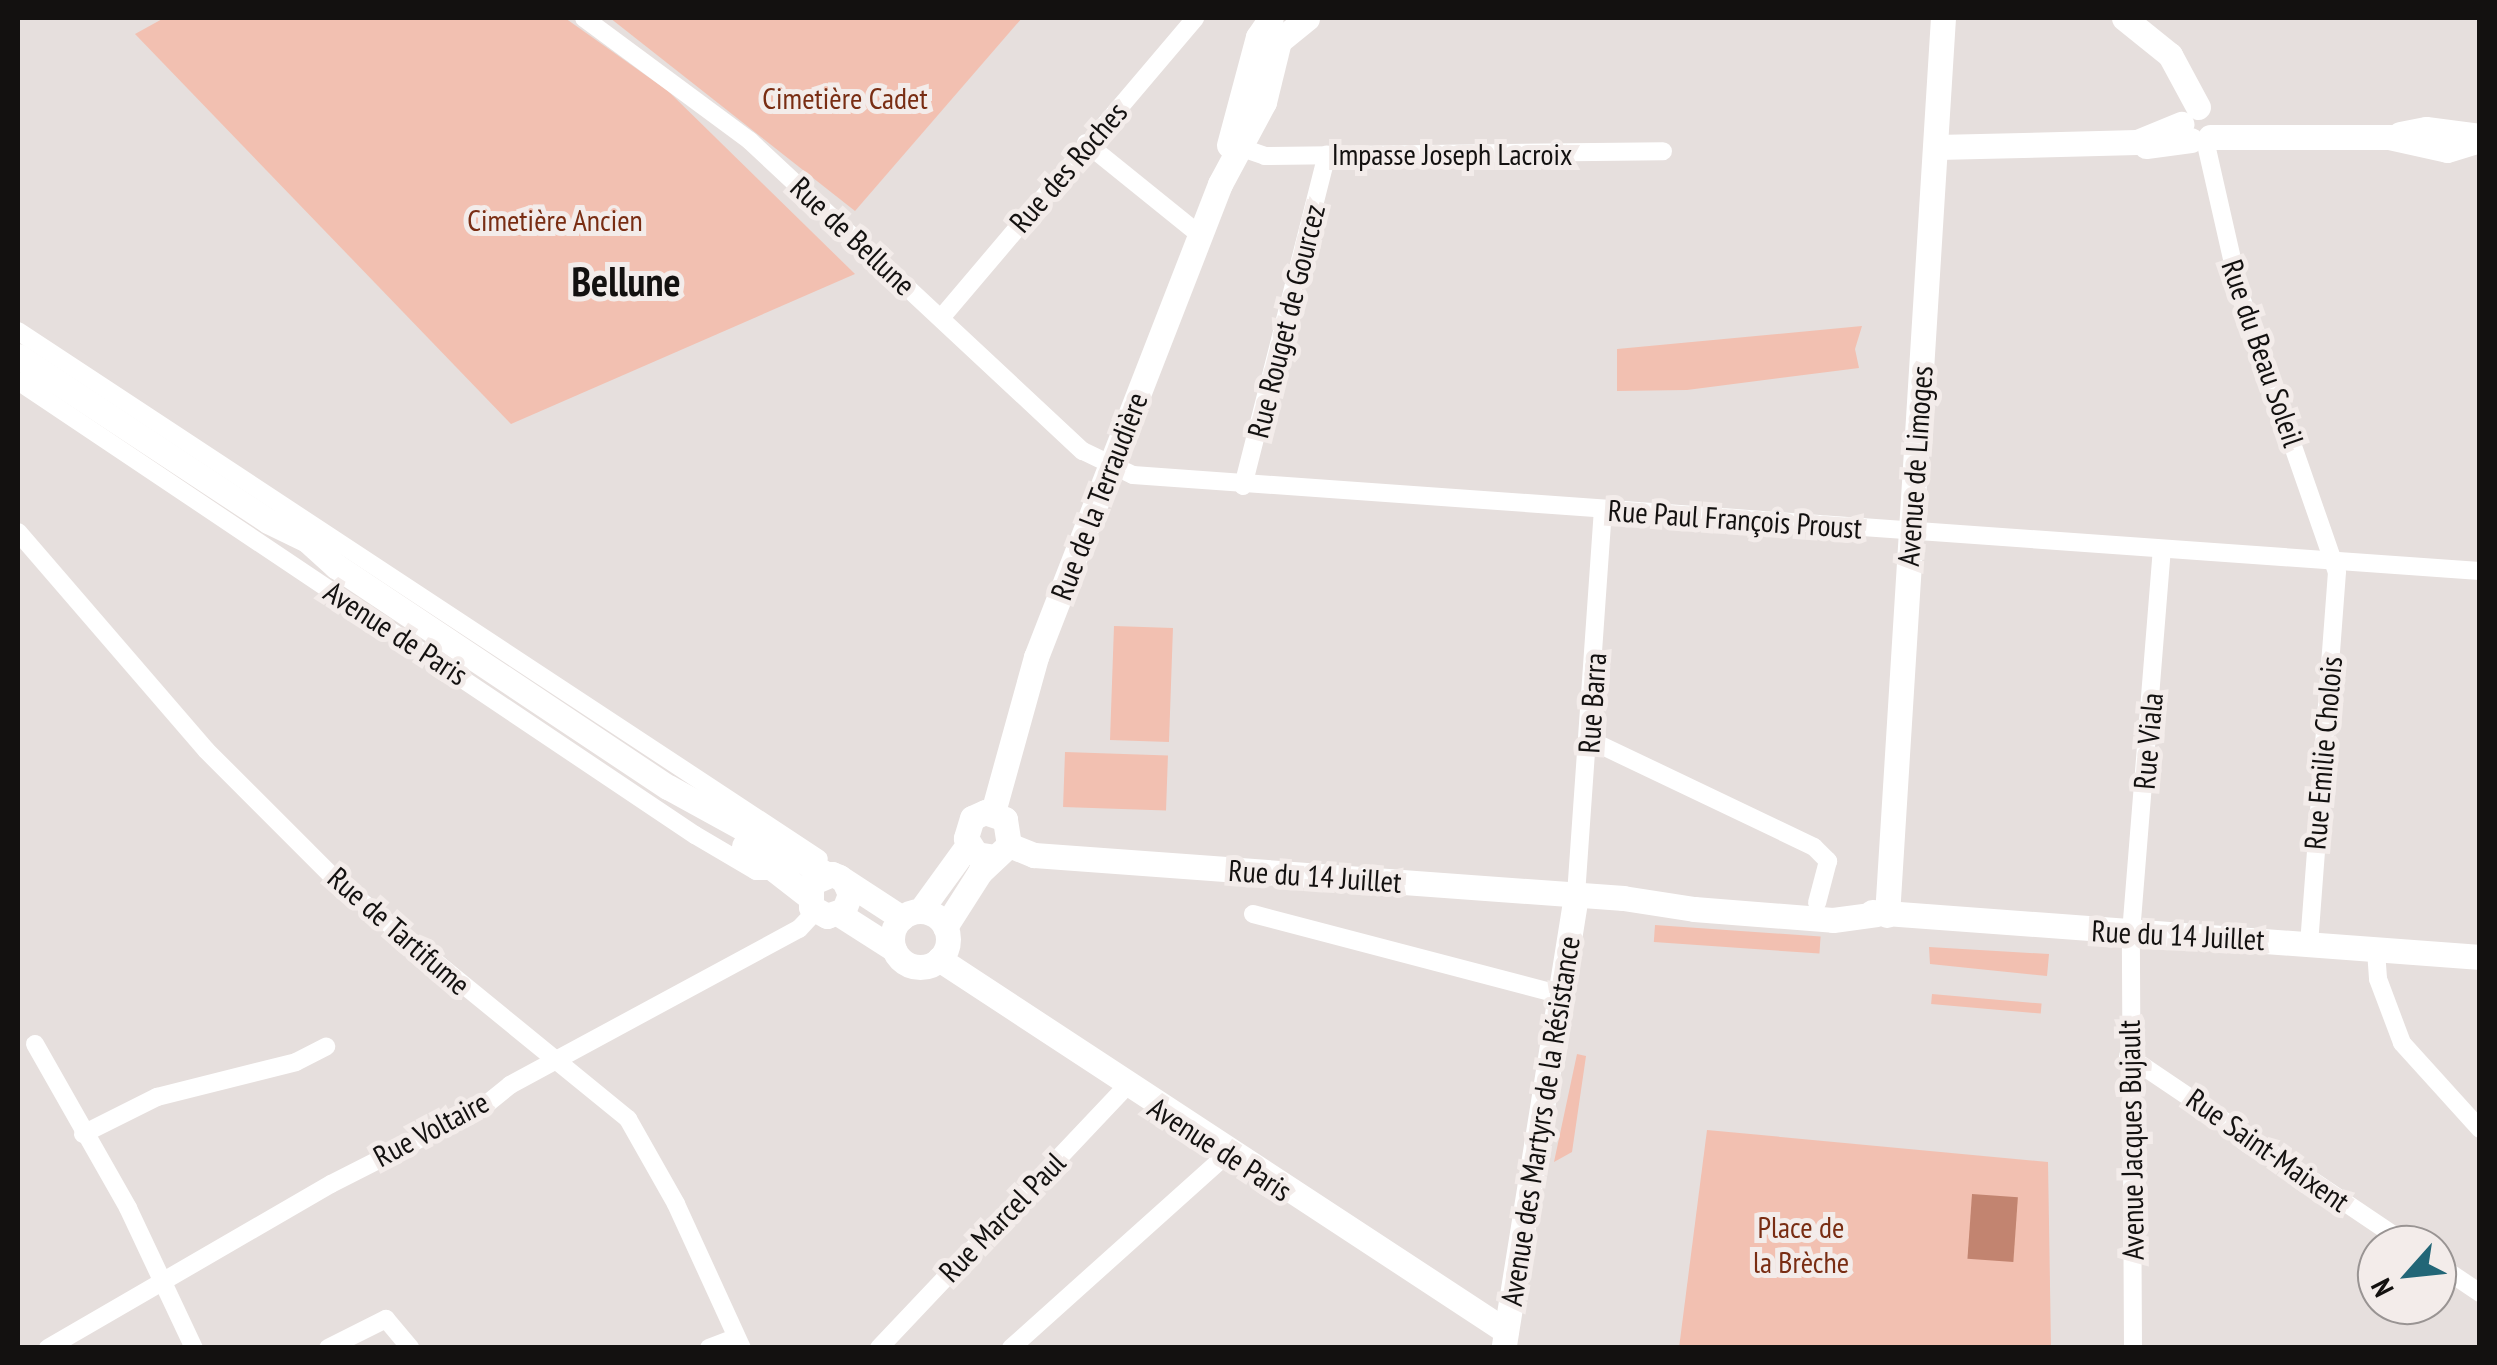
<!DOCTYPE html>
<meta charset="utf-8">
<style>
body{margin:0}
#map{position:relative;width:2497px;height:1365px;overflow:hidden;background:#e6dfdd;font-family:"PT Sans Narrow",sans-serif}
div>[style]{position:absolute}
.green>*{inset:0;background:#f2c0b1;transform-origin:0 0}
.water>*{inset:0;background:#c28470;transform-origin:0 0}
.minor>*{height:18px;margin:-9px;padding:0 9px;transform-origin:9px;border-radius:9px;background:#fff}
.secondary>*{height:25px;margin:-12.5px;padding:0 12.5px;transform-origin:12.5px;border-radius:12.5px;background:#fff}
.secondary>.ring{margin:-12.5px;padding:0;box-sizing:content-box;background:none;border:25px solid #fff;border-radius:50%}
span{translate:-50% -50%;white-space:nowrap;text-align:center;line-height:1.15;-webkit-text-stroke:10px #f3ecea;paint-order:stroke}
.park-label{font-size:30px;color:#792d13}
.street-label{font-size:30px;color:#131110}
.district-label{font-size:40px;color:#131110;font-weight:700}
.frame{position:absolute;inset:0;border:20px solid #131110;pointer-events:none}
.north{position:absolute;left:2357px;top:1225px;width:100px;height:100px;box-sizing:border-box;background:#f3ecea;border:2px solid #999493;border-radius:50%;rotate:243deg;font-size:28px;font-weight:700;line-height:40px;text-align:center;color:#131110}
.north::after{content:'';display:block;margin:auto;width:35px;height:45px;background:#267;clip-path:polygon(50% 0,100% 100%,50% 72%,0 100%)}
</style>
<div id="map">
<div class="green">
<div style="clip-path:polygon(164px 18px,565px 18px,668px 91px,855px 274px,511px 424px,135px 34px)"></div>
<div style="clip-path:polygon(610px 18px,1022px 18px,855px 211px)"></div>
<div style="clip-path:polygon(1862px 326px,1855px 349px,1859px 368px,1687px 390px,1617px 391px,1617px 349px)"></div>
<div style="left:1114px;top:626px;width:59px;height:114px;rotate:2deg"></div>
<div style="left:1065px;top:752px;width:103px;height:55px;rotate:2deg"></div>
<div style="left:1655px;top:925px;width:166px;height:17px;rotate:4deg"></div>
<div style="clip-path:polygon(1929px 947px,2049px 954px,2047px 976px,1930px 964px)"></div>
<div style="left:1932px;top:994px;width:110px;height:10px;rotate:5deg"></div>
<div style="clip-path:polygon(1577px 1054px,1586px 1056px,1572px 1152px,1554px 1162px)"></div>
<div style="clip-path:polygon(1707px 1130px,2048px 1162px,2051px 1347px,1679px 1348px)"></div>
</div>
<div class="water">
<div style="left:1972px;top:1194px;width:46px;height:65px;rotate:4deg"></div>
</div>
<div class="minor">
<div style="left:584px;top:18px;width:207px;rotate:36.5deg"></div>
<div style="left:750px;top:141px;width:455px;rotate:43deg"></div>
<div style="left:1083px;top:451px;width:55px;rotate:25.6deg"></div>
<div style="left:1133px;top:475px;width:1350px;rotate:4.08deg"></div>
<div style="left:2205px;top:140px;width:158px;rotate:77.2deg"></div>
<div style="left:2240px;top:294px;width:294px;rotate:70.8deg"></div>
<div style="left:2337px;top:572px;width:373px;rotate:94.3deg"></div>
<div style="left:1086px;top:143px;width:146px;rotate:38.9deg"></div>
<div style="left:1242px;top:148px;width:24px;rotate:19deg"></div>
<div style="left:1265px;top:156px;width:398px;rotate:-0.7deg"></div>
<div style="left:941px;top:318px;width:393px;rotate:-49.7deg"></div>
<div style="left:18px;top:331px;width:959px;rotate:33.39deg"></div>
<div style="left:18px;top:381px;width:815px;rotate:33.85deg"></div>
<div style="left:695px;top:835px;width:71px;rotate:30.5deg"></div>
<div style="left:756px;top:871px;width:22px"></div>
<div style="left:1243px;top:486px;width:342px;rotate:-75.8deg"></div>
<div style="left:18px;top:532px;width:288px;rotate:49.2deg"></div>
<div style="left:206px;top:750px;width:190px;rotate:45deg"></div>
<div style="left:340px;top:884px;width:372px;rotate:39.2deg"></div>
<div style="left:628px;top:1119px;width:98px;rotate:60.5deg"></div>
<div style="left:676px;top:1204px;width:158px;rotate:65.4deg"></div>
<div style="left:1590px;top:740px;width:248px;rotate:25.5deg"></div>
<div style="left:1814px;top:847px;width:20px;rotate:45deg"></div>
<div style="left:1828px;top:861px;width:43px;rotate:104.7deg"></div>
<div style="left:1576px;top:895px;width:386px;rotate:-86deg"></div>
<div style="left:1253px;top:914px;width:318px;rotate:14.7deg"></div>
<div style="left:2376px;top:950px;width:29px;rotate:86deg"></div>
<div style="left:2378px;top:979px;width:68px;rotate:69.4deg"></div>
<div style="left:2402px;top:1043px;width:116px;rotate:47.8deg"></div>
<div style="left:35px;top:1044px;width:189px;rotate:60.4deg"></div>
<div style="left:128px;top:1208px;width:155px;rotate:64.8deg"></div>
<div style="left:2128px;top:1056px;width:338px;rotate:34deg"></div>
<div style="left:83px;top:1134px;width:83px;rotate:-26.6deg"></div>
<div style="left:157px;top:1097px;width:143px;rotate:-14.1deg"></div>
<div style="left:296px;top:1062px;width:34px;rotate:-27deg"></div>
<div style="left:2437px;top:1264px;width:52px;rotate:34deg"></div>
<div style="left:48px;top:1348px;width:327px;rotate:-30.1deg"></div>
<div style="left:331px;top:1184px;width:170px;rotate:-26.9deg"></div>
<div style="left:483px;top:1107px;width:35px;rotate:-39deg"></div>
<div style="left:510px;top:1085px;width:328px;rotate:-28.4deg"></div>
<div style="left:799px;top:929px;width:23px;rotate:-47deg"></div>
<div style="left:328px;top:1348px;width:65px;rotate:-26.6deg"></div>
<div style="left:386px;top:1319px;width:38px;rotate:50deg"></div>
<div style="left:709px;top:1348px;width:28px;rotate:-21deg"></div>
<div style="left:879px;top:1348px;width:359px;rotate:-46.6deg"></div>
<div style="left:1011px;top:1348px;width:290px;rotate:-41.9deg"></div>
<div style="left:2133px;top:1348px;width:415px;rotate:-90.3deg"></div>
<div style="left:2131px;top:933px;width:385px;rotate:-85.4deg"></div>
</div>
<div class="secondary">
<div style="left:2124px;top:18px;width:59px;rotate:38.8deg"></div>
<div style="left:2170px;top:55px;width:59px;rotate:61.7deg"></div>
<div style="left:2400px;top:134px;width:26px;rotate:-11deg"></div>
<div style="left:2426px;top:129px;width:54px;rotate:7.4deg"></div>
<div style="left:2210px;top:137px;width:179px"></div>
<div style="left:2389px;top:137px;width:59px;rotate:12.6deg"></div>
<div style="left:2447px;top:150px;width:34px;rotate:-17deg"></div>
<div style="left:1229px;top:145px;width:112px;rotate:-75deg"></div>
<div style="left:1258px;top:37px;width:23px;rotate:-56deg"></div>
<div style="left:2146px;top:146px;width:45px;rotate:-7.6deg"></div>
<div style="left:1937px;top:147px;width:200px;rotate:-1.4deg"></div>
<div style="left:2137px;top:142px;width:48px;rotate:-22.2deg"></div>
<div style="left:18px;top:356px;width:300px;rotate:33.4deg"></div>
<div style="left:268px;top:521px;width:43px;rotate:26deg"></div>
<div style="left:307px;top:540px;width:39px;rotate:42deg"></div>
<div style="left:336px;top:566px;width:399px;rotate:33.7deg"></div>
<div style="left:668px;top:787px;width:180px;rotate:28.8deg"></div>
<div style="left:993px;top:812px;width:161px;rotate:-74.5deg"></div>
<div style="left:1036px;top:657px;width:508px;rotate:-68.74deg"></div>
<div style="left:1220px;top:184px;width:93px;rotate:-61.8deg"></div>
<div style="left:1264px;top:102px;width:63px;rotate:-76.2deg"></div>
<div style="left:1279px;top:41px;width:36px;rotate:-39deg"></div>
<div style="left:1009px;top:845px;width:27px;rotate:22deg"></div>
<div style="left:1034px;top:855px;width:591px;rotate:4.18deg"></div>
<div style="left:1623px;top:898px;width:72px;rotate:8.8deg"></div>
<div style="left:1694px;top:909px;width:139px;rotate:4.5deg"></div>
<div style="left:1833px;top:920px;width:44px;rotate:-7.8deg"></div>
<div style="left:744px;top:846px;width:80px;rotate:37.9deg"></div>
<div style="left:844px;top:881px;width:14px;rotate:65deg"></div>
<div style="left:850px;top:894px;width:17px;rotate:111deg"></div>
<div style="left:844px;top:910px;width:18px;rotate:161deg"></div>
<div style="left:827px;top:916px;width:18px;rotate:-151deg"></div>
<div style="left:811px;top:907px;width:24px;rotate:-90deg"></div>
<div style="left:811px;top:883px;width:23px;rotate:-23deg"></div>
<div style="left:832px;top:874px;width:8px;rotate:23deg"></div>
<div style="left:839px;top:877px;width:75px;rotate:33.1deg"></div>
<div style="left:920px;top:911px;width:82px;rotate:-54deg"></div>
<div class="ring" style="left:892px;top:911px;width:31px;height:31px"></div>
<div style="left:1872px;top:912px;width:610px;rotate:4.23deg"></div>
<div style="left:839px;top:914px;width:65px;rotate:32.5deg"></div>
<div style="left:1887px;top:915px;width:899px;rotate:-86.43deg"></div>
<div style="left:945px;top:927px;width:65px;rotate:-57.5deg"></div>
<div style="left:980px;top:872px;width:40px;rotate:-43deg"></div>
<div style="left:1009px;top:845px;width:26px;rotate:-99deg"></div>
<div style="left:1005px;top:819px;width:21px;rotate:-161deg"></div>
<div style="left:985px;top:812px;width:14px;rotate:155deg"></div>
<div style="left:972px;top:818px;width:21px;rotate:107deg"></div>
<div style="left:966px;top:838px;width:19px;rotate:58deg"></div>
<div style="left:976px;top:854px;width:18px;rotate:9deg"></div>
<div style="left:939px;top:959px;width:678px;rotate:33.27deg"></div>
<div style="left:1504px;top:1345px;width:456px;rotate:-80.9deg"></div>
</div>
<div class="park-label">
<span style="left:845px;top:98px">Cimetière Cadet</span>
<span style="left:555px;top:220px">Cimetière Ancien</span>
<span style="left:1801px;top:1244px">Place de<br>la Brèche</span>
</div>
<div class="street-label">
<span style="left:1452px;top:154px">Impasse Joseph Lacroix</span>
<span style="left:1068px;top:167px;rotate:-49deg">Rue des Roches</span>
<span style="left:853px;top:236px;rotate:43deg">Rue de Bellune</span>
<span style="left:1286px;top:321px;rotate:-76deg">Rue Rouget de Gourcez</span>
<span style="left:2263px;top:353px;rotate:71deg">Rue du Beau Soleil</span>
<span style="left:1915px;top:466px;rotate:-86deg">Avenue de Limoges</span>
<span style="left:1099px;top:496px;rotate:-69deg">Rue de la Terraudière</span>
<span style="left:1735px;top:519px;rotate:4deg">Rue Paul François Proust</span>
<span style="left:396px;top:633px;rotate:33deg">Avenue de Paris</span>
<span style="left:1592px;top:703px;rotate:-86deg">Rue Barra</span>
<span style="left:2148px;top:741px;rotate:-85deg">Rue Viala</span>
<span style="left:2323px;top:753px;rotate:-85deg">Rue Emilie Cholois</span>
<span style="left:1315px;top:876px;rotate:4deg">Rue du 14 Juillet</span>
<span style="left:399px;top:931px;rotate:41deg">Rue de Tartifume</span>
<span style="left:2178px;top:935px;rotate:3deg">Rue du 14 Juillet</span>
<span style="left:1540px;top:1121px;rotate:-81deg">Avenue des Martyrs de la Résistance</span>
<span style="left:431px;top:1129px;rotate:-28deg">Rue Voltaire</span>
<span style="left:2131px;top:1140px;rotate:-91deg">Avenue Jacques Bujault</span>
<span style="left:1220px;top:1149px;rotate:33deg">Avenue de Paris</span>
<span style="left:2268px;top:1150px;rotate:35deg">Rue Saint-Maixent</span>
<span style="left:1002px;top:1217px;rotate:-46deg">Rue Marcel Paul</span>
</div>
<div class="district-label">
<span style="left:626px;top:281px">Bellune</span>
</div>
<div class="frame"></div>
<div class="north">N</div>
</div>
